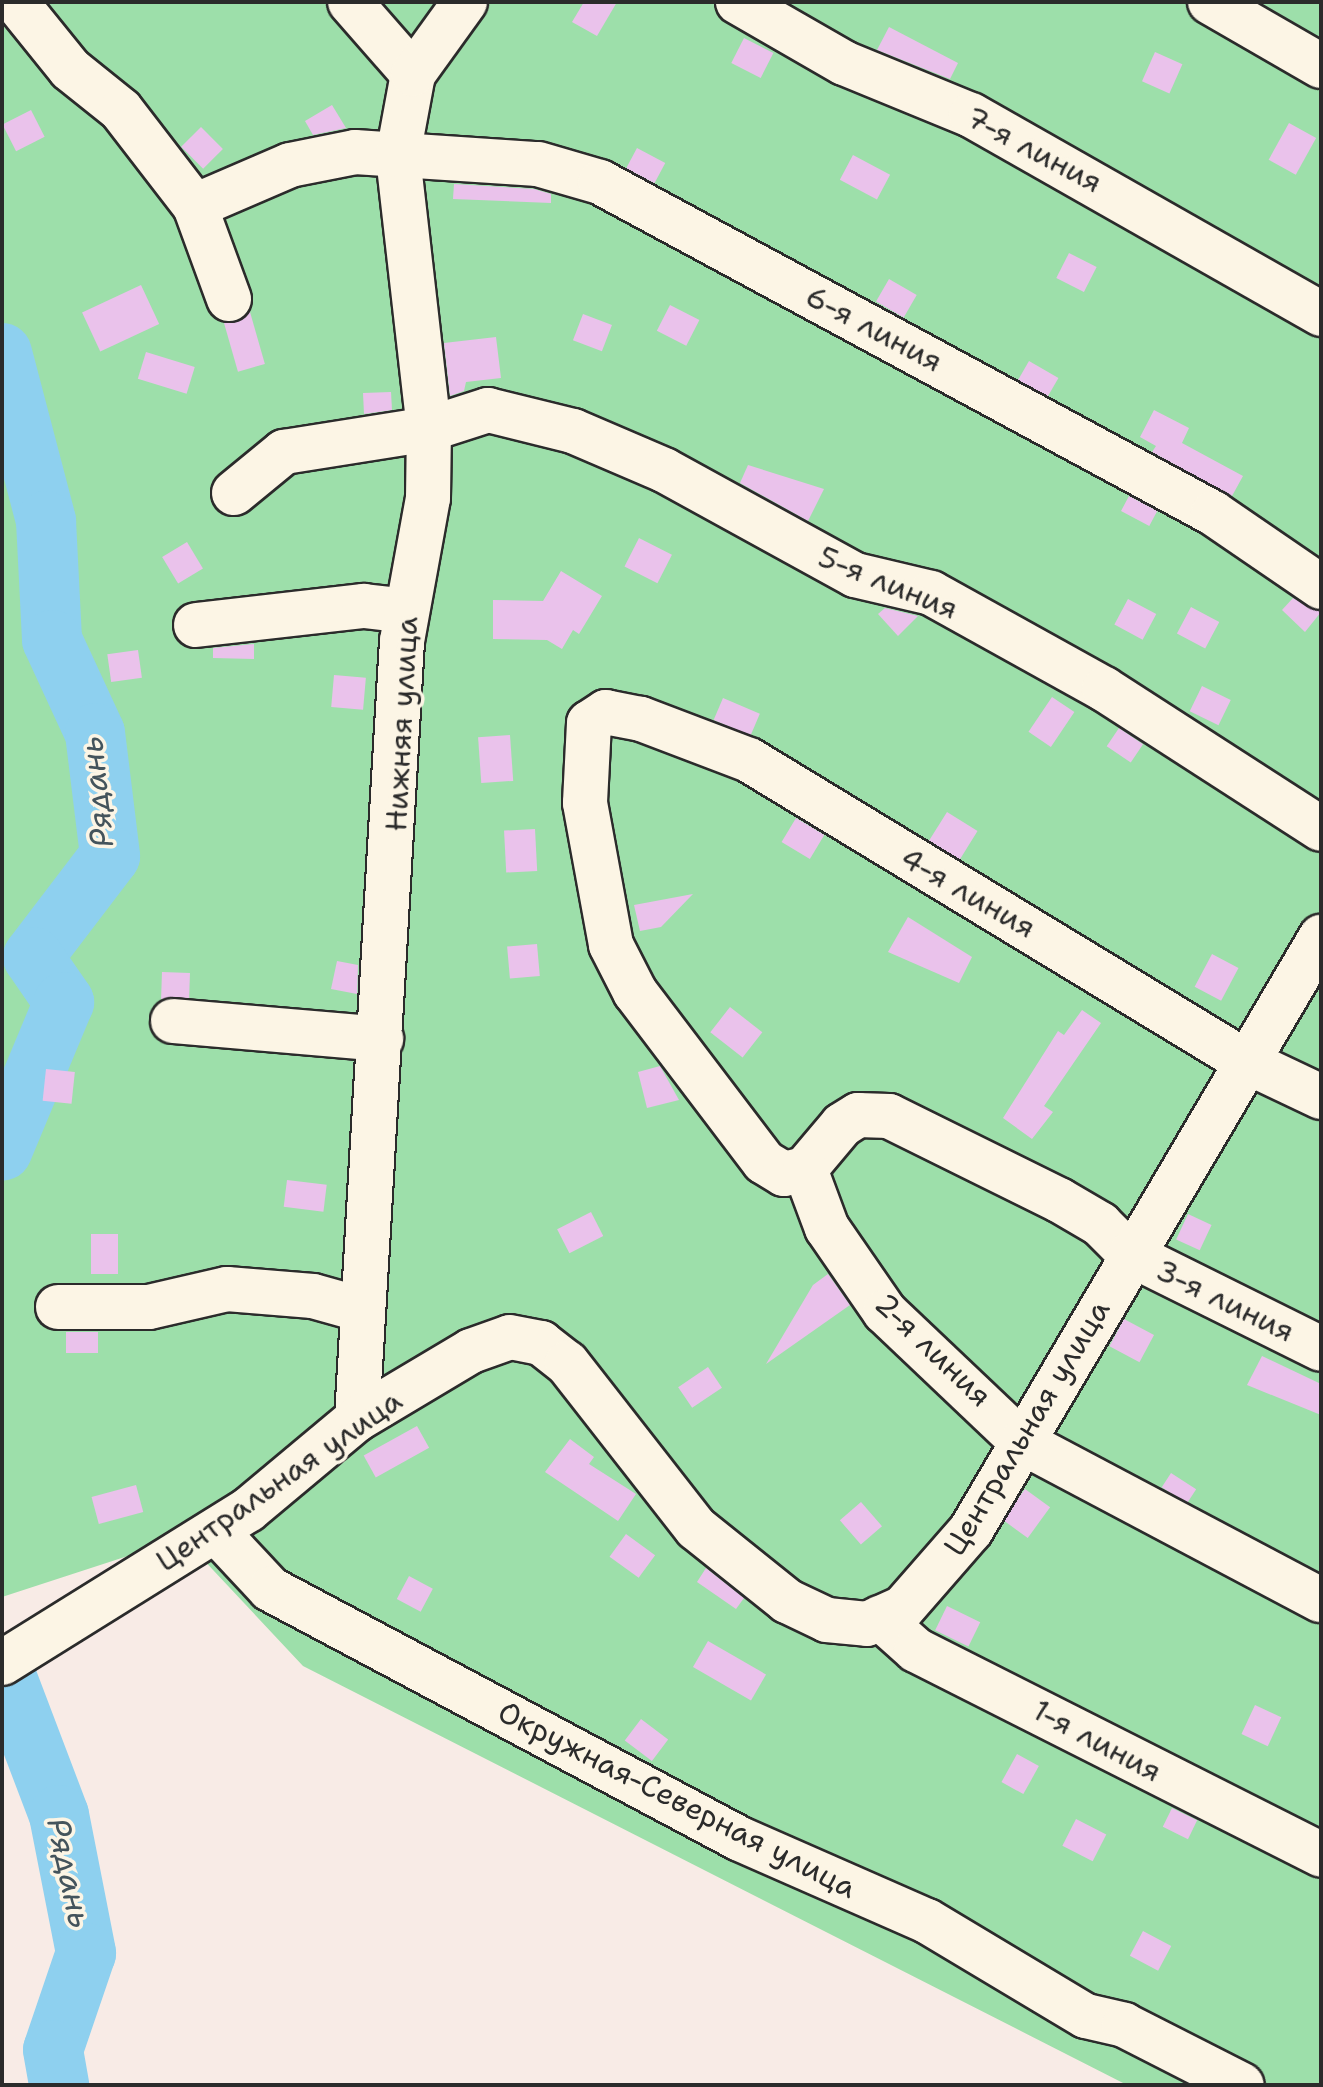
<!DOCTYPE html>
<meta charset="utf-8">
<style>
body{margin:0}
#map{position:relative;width:1323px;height:2087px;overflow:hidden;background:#f8ebe6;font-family:"Shantell Sans",sans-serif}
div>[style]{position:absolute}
.green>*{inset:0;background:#9ddfaa}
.river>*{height:60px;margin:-30px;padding:0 30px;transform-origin:30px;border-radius:30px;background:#8ed0ef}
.building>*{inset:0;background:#eac2eb;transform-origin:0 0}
.roads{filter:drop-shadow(2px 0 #2b2b2b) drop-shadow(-2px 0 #2b2b2b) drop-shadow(0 2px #2b2b2b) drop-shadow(0 -2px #2b2b2b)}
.minor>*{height:44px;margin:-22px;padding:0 22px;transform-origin:22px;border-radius:22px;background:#fcf5e5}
span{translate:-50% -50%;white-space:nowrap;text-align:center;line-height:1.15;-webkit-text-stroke:7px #fcf5e5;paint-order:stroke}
.street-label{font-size:30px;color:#2b2b2b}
.water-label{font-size:32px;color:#44545c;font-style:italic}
.frame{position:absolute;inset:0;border:4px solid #2b2b2b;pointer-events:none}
</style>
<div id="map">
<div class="green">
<div style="clip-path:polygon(2px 2px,1321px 2px,1321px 2085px,1127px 2085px,303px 1666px,183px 1538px,2px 1597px)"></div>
</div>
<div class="river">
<div style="left:2px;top:353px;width:174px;rotate:75.3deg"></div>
<div style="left:46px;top:521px;width:119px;rotate:87.1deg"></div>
<div style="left:52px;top:640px;width:102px;rotate:65.2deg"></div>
<div style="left:95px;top:733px;width:124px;rotate:83deg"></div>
<div style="left:110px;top:856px;width:127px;rotate:127.3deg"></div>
<div style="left:33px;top:957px;width:55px;rotate:55.4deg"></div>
<div style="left:64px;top:1002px;width:161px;rotate:112.6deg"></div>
<div style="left:2px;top:1665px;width:160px;rotate:69.2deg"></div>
<div style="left:59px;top:1815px;width:141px;rotate:78.9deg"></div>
<div style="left:86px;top:1953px;width:102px;rotate:108.8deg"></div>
<div style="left:53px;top:2050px;width:36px;rotate:80deg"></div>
</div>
<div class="building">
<div style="clip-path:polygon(584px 2px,617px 2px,597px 36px,572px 22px)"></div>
<div style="clip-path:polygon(889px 27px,958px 63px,950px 79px,877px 50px)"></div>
<div style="left:744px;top:38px;width:33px;height:28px;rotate:27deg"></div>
<div style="left:1155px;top:52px;width:30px;height:32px;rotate:24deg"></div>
<div style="clip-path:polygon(332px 105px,346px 128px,313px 135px,305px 121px)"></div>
<div style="left:31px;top:110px;width:30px;height:32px;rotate:63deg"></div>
<div style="left:1289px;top:123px;width:31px;height:42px;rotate:29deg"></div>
<div style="left:201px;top:127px;width:31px;height:28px;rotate:45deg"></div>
<div style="left:637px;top:148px;width:32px;height:23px;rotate:28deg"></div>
<div style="left:853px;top:155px;width:42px;height:28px;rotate:28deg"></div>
<div style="clip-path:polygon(454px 184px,534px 189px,551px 194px,551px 203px,453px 199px)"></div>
<div style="left:1069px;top:253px;width:31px;height:28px;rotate:27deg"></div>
<div style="left:889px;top:279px;width:32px;height:26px;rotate:30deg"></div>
<div style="left:141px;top:285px;width:43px;height:65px;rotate:65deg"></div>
<div style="left:670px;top:305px;width:33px;height:29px;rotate:27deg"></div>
<div style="left:250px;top:312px;width:54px;height:28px;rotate:74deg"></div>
<div style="left:583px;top:314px;width:31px;height:28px;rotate:21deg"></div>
<div style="clip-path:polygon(496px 337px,501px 378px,466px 382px,464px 391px,450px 396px,444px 343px)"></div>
<div style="left:146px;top:352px;width:51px;height:28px;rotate:17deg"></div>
<div style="left:1029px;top:361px;width:34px;height:22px;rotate:30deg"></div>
<div style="clip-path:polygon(391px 392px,392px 410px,364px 414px,363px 393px)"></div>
<div style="clip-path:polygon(1154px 410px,1189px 428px,1182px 443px,1243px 476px,1232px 496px,1152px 452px,1156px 446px,1140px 437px)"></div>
<div style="clip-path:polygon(748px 465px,824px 489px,808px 521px,740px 483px)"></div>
<div style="left:1129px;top:496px;width:32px;height:17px;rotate:28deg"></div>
<div style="left:639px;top:538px;width:37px;height:32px;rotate:27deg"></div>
<div style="left:187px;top:542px;width:31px;height:29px;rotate:59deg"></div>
<div style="clip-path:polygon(561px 571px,602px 596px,579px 634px,573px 630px,562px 649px,547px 640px,493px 639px,493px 600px,543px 601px)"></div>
<div style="clip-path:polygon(1293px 598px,1321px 612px,1305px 632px,1282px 610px)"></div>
<div style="left:1128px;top:599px;width:32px;height:29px;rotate:28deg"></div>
<div style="left:1191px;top:607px;width:32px;height:30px;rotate:28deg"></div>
<div style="clip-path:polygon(885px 608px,918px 616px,898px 636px,878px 614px)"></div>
<div style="clip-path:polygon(254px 644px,254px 659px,213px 658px,213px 648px)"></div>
<div style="left:138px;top:650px;width:28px;height:31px;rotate:82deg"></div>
<div style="left:334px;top:675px;width:32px;height:32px;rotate:5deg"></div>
<div style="left:1202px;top:686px;width:32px;height:28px;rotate:26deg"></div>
<div style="left:1052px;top:697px;width:27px;height:42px;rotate:34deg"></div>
<div style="left:723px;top:698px;width:40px;height:24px;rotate:23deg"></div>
<div style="left:1119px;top:728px;width:29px;height:22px;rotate:34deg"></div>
<div style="left:510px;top:735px;width:46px;height:32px;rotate:86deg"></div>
<div style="left:947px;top:812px;width:36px;height:34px;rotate:32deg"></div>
<div style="left:796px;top:818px;width:33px;height:28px;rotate:31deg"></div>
<div style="left:535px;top:829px;width:42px;height:31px;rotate:87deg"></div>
<div style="clip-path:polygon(693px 894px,661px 927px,640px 931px,634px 905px)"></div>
<div style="clip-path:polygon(908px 917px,972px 957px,959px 983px,888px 952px)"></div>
<div style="left:537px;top:944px;width:32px;height:30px;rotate:85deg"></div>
<div style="left:1212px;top:954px;width:30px;height:37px;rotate:28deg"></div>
<div style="clip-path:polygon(337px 961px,358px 965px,357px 994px,331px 989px)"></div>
<div style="left:162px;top:972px;width:28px;height:27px;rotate:2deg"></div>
<div style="left:730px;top:1007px;width:41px;height:32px;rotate:38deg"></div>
<div style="clip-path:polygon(1082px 1010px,1101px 1023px,1044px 1106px,1053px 1112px,1032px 1139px,1003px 1118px,1058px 1031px,1064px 1035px)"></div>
<div style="clip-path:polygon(660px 1066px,679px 1100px,647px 1108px,638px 1072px)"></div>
<div style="left:46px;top:1069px;width:29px;height:32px;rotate:6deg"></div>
<div style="left:287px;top:1180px;width:40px;height:27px;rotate:7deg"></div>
<div style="left:591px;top:1212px;width:27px;height:38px;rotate:63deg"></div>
<div style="left:1188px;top:1214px;width:26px;height:28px;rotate:25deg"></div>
<div style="left:91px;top:1234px;width:27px;height:40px"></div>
<div style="clip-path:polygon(828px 1274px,850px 1305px,766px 1364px,813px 1285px)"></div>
<div style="left:1124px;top:1319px;width:34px;height:31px;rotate:28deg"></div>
<div style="left:66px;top:1332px;width:32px;height:21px"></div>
<div style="clip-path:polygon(1262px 1356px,1321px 1384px,1321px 1415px,1247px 1385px)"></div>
<div style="left:708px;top:1367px;width:25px;height:36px;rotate:56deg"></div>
<div style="left:417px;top:1426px;width:25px;height:61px;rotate:61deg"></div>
<div style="clip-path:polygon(570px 1439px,594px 1457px,589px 1464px,636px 1494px,618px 1521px,545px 1472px)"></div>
<div style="left:1171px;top:1473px;width:30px;height:17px;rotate:33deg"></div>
<div style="left:136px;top:1485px;width:28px;height:46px;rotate:75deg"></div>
<div style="left:1025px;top:1489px;width:31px;height:38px;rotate:36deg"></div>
<div style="left:861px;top:1502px;width:32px;height:28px;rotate:49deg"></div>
<div style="left:626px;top:1534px;width:36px;height:28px;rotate:36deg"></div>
<div style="clip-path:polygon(706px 1568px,744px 1598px,736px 1609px,697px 1582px)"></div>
<div style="left:409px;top:1576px;width:27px;height:26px;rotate:28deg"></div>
<div style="left:947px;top:1606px;width:37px;height:27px;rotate:26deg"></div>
<div style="left:708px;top:1641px;width:67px;height:30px;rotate:30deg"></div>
<div style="left:1255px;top:1705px;width:29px;height:32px;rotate:25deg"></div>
<div style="left:641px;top:1719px;width:34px;height:27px;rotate:37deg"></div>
<div style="left:1017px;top:1754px;width:25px;height:32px;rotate:29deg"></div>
<div style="left:1172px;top:1808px;width:28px;height:21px;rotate:26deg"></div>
<div style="left:1076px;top:1819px;width:34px;height:30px;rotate:27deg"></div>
<div style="left:1143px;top:1931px;width:32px;height:28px;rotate:28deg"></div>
</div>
<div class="roads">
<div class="minor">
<div style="left:16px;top:2px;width:86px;rotate:51.1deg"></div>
<div style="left:70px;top:69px;width:65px;rotate:38.8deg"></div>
<div style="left:121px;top:110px;width:121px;rotate:52.4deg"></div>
<div style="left:195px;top:206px;width:99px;rotate:69.9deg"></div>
<div style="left:350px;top:2px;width:96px;rotate:48.8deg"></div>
<div style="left:738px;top:2px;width:122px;rotate:29.9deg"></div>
<div style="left:844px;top:63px;width:137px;rotate:22.3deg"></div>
<div style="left:971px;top:115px;width:403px;rotate:29.6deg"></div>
<div style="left:1210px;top:2px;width:128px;rotate:30deg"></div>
<div style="left:195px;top:206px;width:103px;rotate:-23.3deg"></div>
<div style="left:290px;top:165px;width:66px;rotate:-11.3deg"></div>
<div style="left:355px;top:152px;width:183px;rotate:3.8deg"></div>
<div style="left:538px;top:164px;width:65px;rotate:16.2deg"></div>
<div style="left:600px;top:182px;width:697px;rotate:28.37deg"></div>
<div style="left:1213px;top:513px;width:131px;rotate:34.4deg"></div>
<div style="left:234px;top:493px;width:65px;rotate:-39.4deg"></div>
<div style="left:284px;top:452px;width:147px;rotate:-9deg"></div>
<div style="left:429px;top:429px;width:62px;rotate:-17.9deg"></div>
<div style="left:488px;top:410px;width:88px;rotate:13.9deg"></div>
<div style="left:573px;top:431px;width:99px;rotate:23.2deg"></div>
<div style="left:664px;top:470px;width:218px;rotate:28.8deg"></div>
<div style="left:855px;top:575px;width:78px;rotate:13.3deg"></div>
<div style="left:931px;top:593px;width:198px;rotate:29deg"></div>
<div style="left:1104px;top:689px;width:258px;rotate:32.8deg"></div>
<div style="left:196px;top:625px;width:169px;rotate:-6.5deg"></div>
<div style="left:364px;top:606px;width:43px;rotate:6.6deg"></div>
<div style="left:173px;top:1021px;width:209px;rotate:4.9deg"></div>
<div style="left:1321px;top:1097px;width:86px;rotate:-154.6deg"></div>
<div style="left:1243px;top:1060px;width:578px;rotate:-148.73deg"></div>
<div style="left:749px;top:760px;width:116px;rotate:-159.2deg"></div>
<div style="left:641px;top:719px;width:36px;rotate:-169deg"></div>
<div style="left:606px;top:712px;width:20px;rotate:147deg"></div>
<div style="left:589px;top:723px;width:80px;rotate:92.9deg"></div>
<div style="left:585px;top:803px;width:144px;rotate:79.6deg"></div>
<div style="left:611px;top:945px;width:53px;rotate:62.9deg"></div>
<div style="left:635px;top:992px;width:213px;rotate:52.8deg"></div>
<div style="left:764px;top:1162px;width:23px;rotate:31deg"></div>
<div style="left:784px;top:1174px;width:22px;rotate:-13deg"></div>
<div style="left:805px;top:1169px;width:57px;rotate:-49.9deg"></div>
<div style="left:842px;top:1125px;width:19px;rotate:-32deg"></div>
<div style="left:858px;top:1115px;width:31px;rotate:2deg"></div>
<div style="left:889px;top:1116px;width:190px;rotate:26.3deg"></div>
<div style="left:1059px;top:1200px;width:48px;rotate:30.3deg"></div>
<div style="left:1100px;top:1224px;width:42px;rotate:45deg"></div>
<div style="left:1130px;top:1254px;width:213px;rotate:26.4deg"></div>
<div style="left:805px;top:1169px;width:63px;rotate:69.6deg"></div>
<div style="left:827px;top:1228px;width:102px;rotate:55.4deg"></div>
<div style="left:885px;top:1312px;width:189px;rotate:43.5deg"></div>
<div style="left:1022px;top:1442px;width:338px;rotate:27.9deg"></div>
<div style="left:58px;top:1307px;width:91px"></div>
<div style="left:149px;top:1307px;width:80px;rotate:-13deg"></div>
<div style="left:227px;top:1289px;width:86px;rotate:4.7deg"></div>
<div style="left:313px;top:1296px;width:52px;rotate:15.6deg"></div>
<div style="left:357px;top:1419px;width:779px;rotate:-86.69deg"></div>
<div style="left:402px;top:641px;width:145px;rotate:-79.7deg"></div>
<div style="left:428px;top:498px;width:69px;rotate:-89.2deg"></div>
<div style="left:429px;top:429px;width:276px;rotate:-96.5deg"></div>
<div style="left:398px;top:155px;width:82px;rotate:-79.5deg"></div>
<div style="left:413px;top:74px;width:89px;rotate:-54.2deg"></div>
<div style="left:216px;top:1531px;width:79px;rotate:47deg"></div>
<div style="left:270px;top:1589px;width:532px;rotate:28.01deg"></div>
<div style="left:740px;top:1839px;width:204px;rotate:23.7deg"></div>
<div style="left:927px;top:1921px;width:185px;rotate:30.9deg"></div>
<div style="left:1086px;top:2016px;width:39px;rotate:13deg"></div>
<div style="left:1124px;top:2025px;width:132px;rotate:27deg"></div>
<div style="left:880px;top:1618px;width:48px;rotate:41.6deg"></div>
<div style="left:916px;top:1650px;width:454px;rotate:26.8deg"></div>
<div style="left:2px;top:1663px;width:290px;rotate:-31.9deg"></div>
<div style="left:248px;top:1510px;width:142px;rotate:-39.9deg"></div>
<div style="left:357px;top:1419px;width:133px;rotate:-30.8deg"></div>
<div style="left:471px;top:1351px;width:41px;rotate:-19.7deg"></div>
<div style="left:510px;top:1337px;width:32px;rotate:11deg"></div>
<div style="left:541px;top:1343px;width:33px;rotate:38deg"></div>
<div style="left:567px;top:1363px;width:209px;rotate:52deg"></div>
<div style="left:696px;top:1528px;width:117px;rotate:38.7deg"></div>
<div style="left:787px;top:1601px;width:44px;rotate:25.4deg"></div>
<div style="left:827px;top:1620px;width:40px;rotate:5.7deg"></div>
<div style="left:867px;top:1624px;width:39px;rotate:-24deg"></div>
<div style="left:903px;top:1608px;width:103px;rotate:-48.9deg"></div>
<div style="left:971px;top:1530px;width:689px;rotate:-59.45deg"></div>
</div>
</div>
<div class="street-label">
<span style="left:1034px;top:150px;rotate:28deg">7-я линия</span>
<span style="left:874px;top:329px;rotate:28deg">6-я линия</span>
<span style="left:888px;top:583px;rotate:22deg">5-я линия</span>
<span style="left:402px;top:724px;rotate:-87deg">Нижняя улица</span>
<span style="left:968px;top:893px;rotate:30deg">4-я линия</span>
<span style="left:1225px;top:1301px;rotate:26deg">3-я линия</span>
<span style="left:933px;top:1350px;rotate:44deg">2-я линия</span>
<span style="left:1027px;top:1428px;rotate:-59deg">Центральная улица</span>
<span style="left:279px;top:1481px;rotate:-35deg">Центральная улица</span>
<span style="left:1097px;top:1741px;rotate:28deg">1-я линия</span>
<span style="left:677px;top:1800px;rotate:27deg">Окружная-Северная улица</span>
</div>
<div class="water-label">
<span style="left:97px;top:792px;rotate:-96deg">Рядань</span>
<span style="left:69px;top:1873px;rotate:78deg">Рядань</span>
</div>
<div class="frame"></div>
</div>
